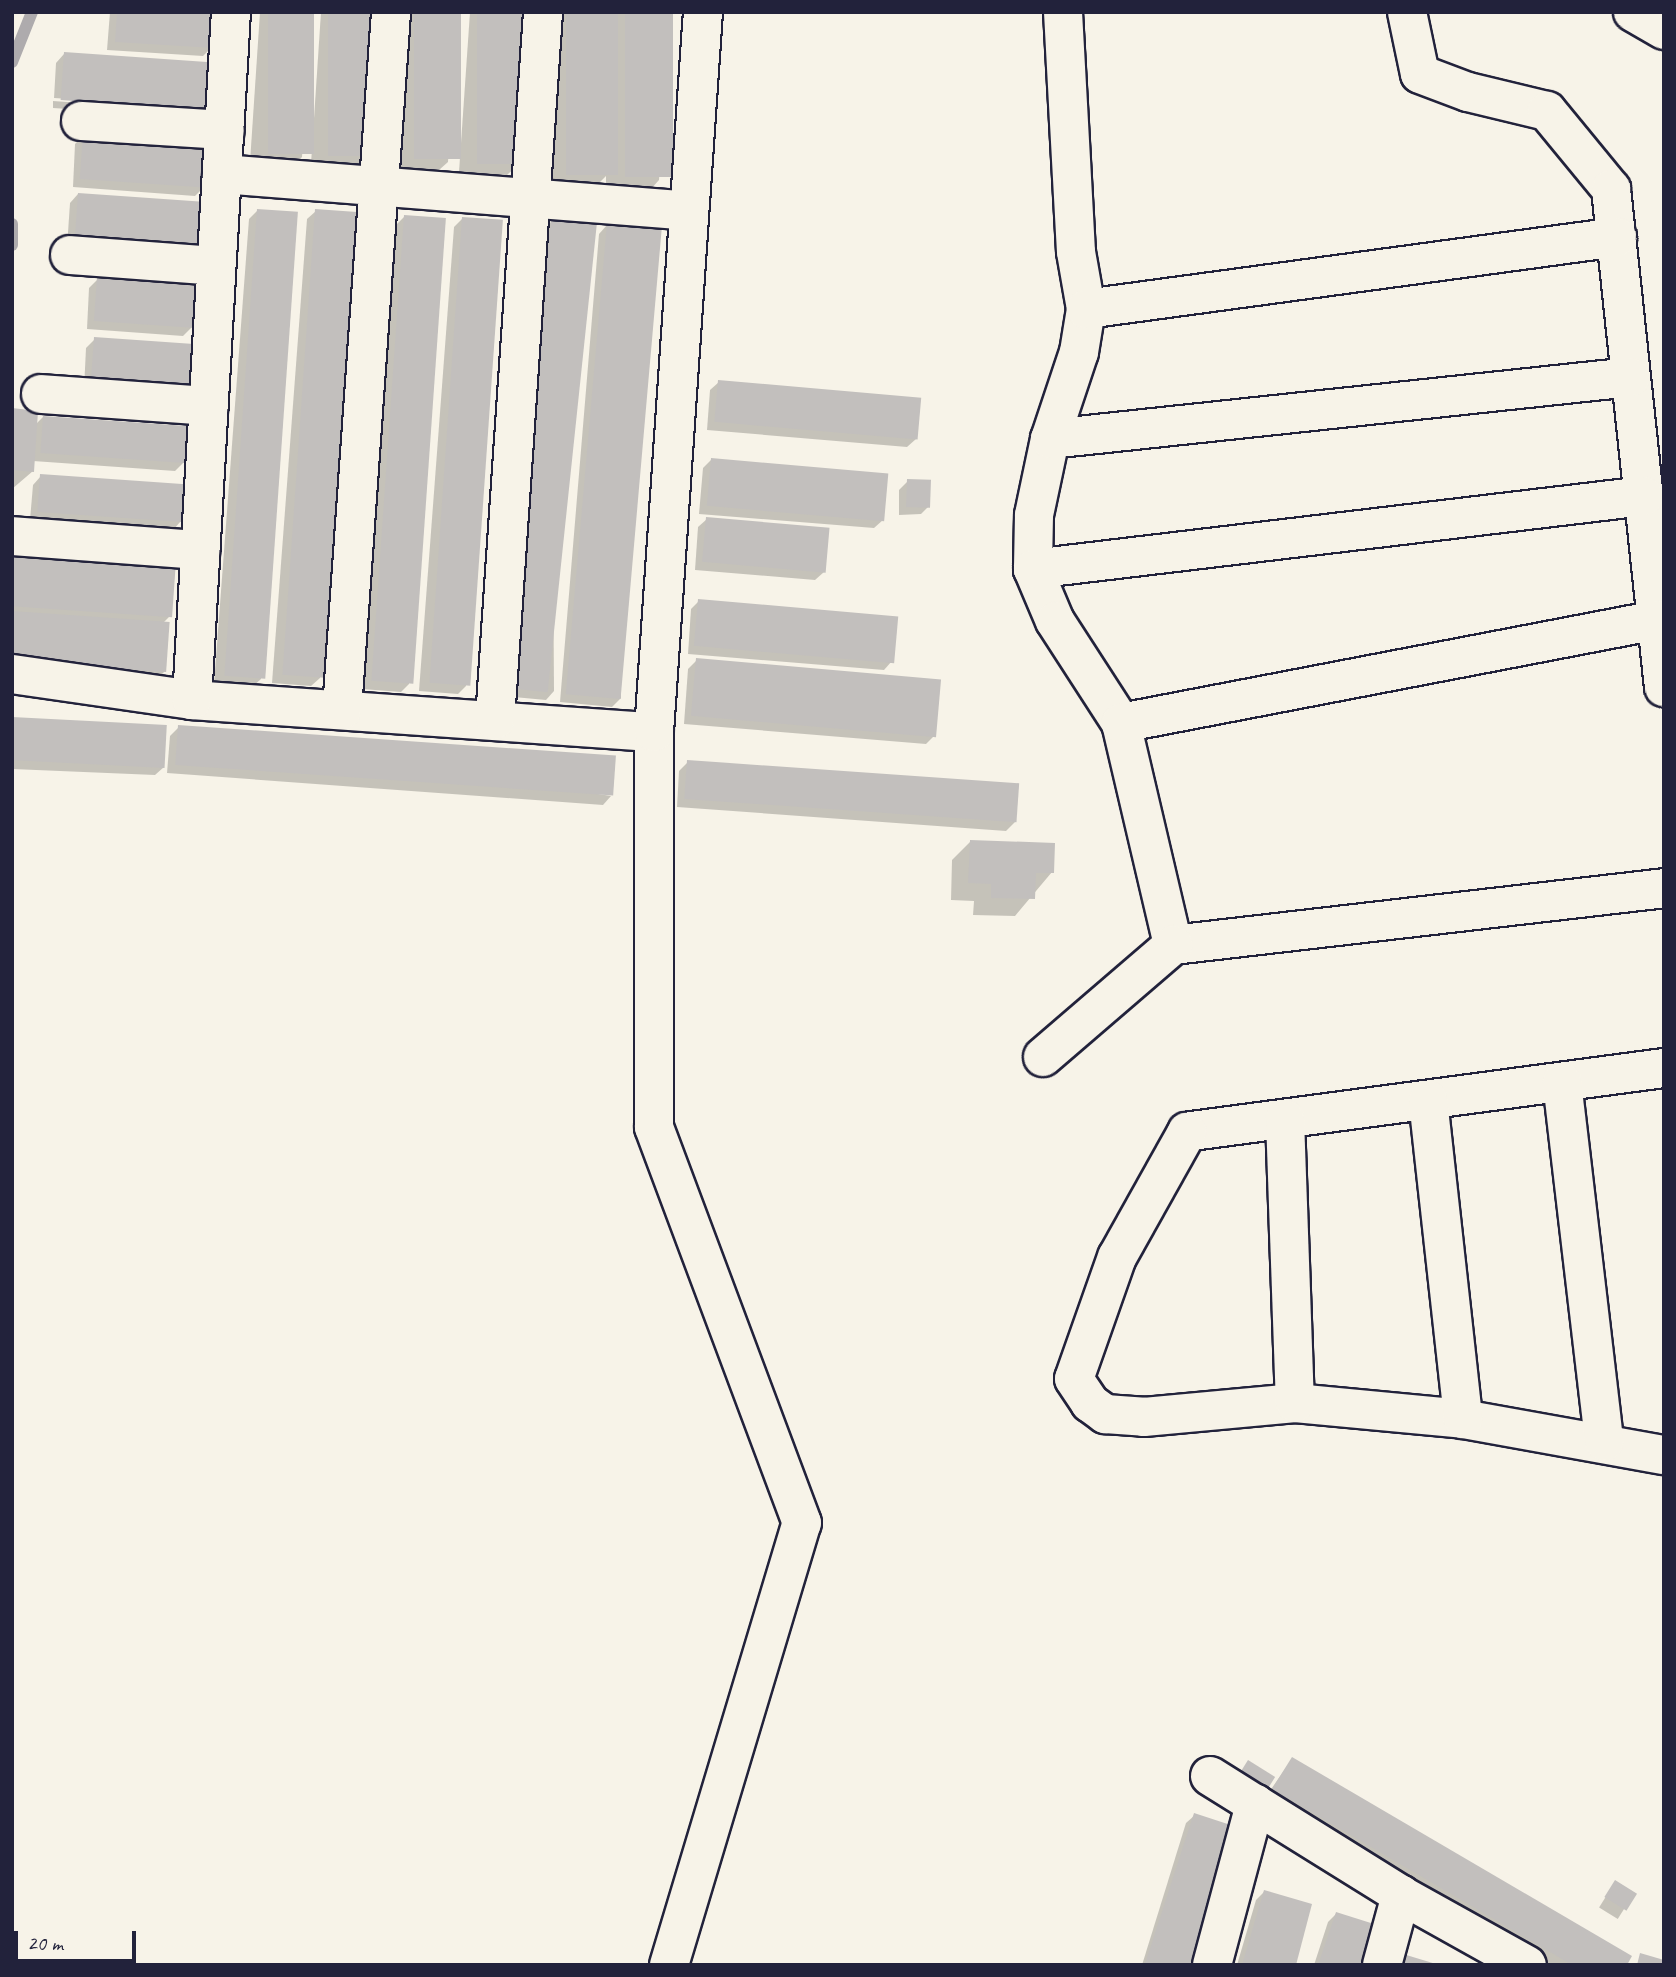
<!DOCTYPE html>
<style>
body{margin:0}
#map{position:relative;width:1676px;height:1977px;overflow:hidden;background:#f7f3e8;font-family:Caveat,sans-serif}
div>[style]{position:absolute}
.shadow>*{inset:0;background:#0003;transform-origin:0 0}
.stream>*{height:12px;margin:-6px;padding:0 6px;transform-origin:6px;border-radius:6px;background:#aeabad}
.building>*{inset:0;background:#c2bfbd;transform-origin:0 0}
.roads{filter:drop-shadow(2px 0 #22223b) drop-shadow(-2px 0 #22223b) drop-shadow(0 2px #22223b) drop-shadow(0 -2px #22223b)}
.minor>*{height:38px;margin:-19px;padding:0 19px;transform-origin:19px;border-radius:19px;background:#f7f3e8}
span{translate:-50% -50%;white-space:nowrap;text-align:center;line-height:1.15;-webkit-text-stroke:5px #f7f3e8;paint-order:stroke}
.frame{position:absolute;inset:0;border:14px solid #22223b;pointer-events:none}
.scale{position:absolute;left:14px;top:1931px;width:122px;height:32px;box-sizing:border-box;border:4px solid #22223b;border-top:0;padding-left:9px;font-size:21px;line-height:24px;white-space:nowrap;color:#22223b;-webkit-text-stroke:5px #f7f3e8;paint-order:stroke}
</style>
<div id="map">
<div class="shadow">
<div style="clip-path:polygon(110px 12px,214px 12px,212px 47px,203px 56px,107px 50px)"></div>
<div style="clip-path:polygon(260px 12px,313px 12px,302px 157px,293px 166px,250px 162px)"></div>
<div style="clip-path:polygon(321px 12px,375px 12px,366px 159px,357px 168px,311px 164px)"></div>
<div style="clip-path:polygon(407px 12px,458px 12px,448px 162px,439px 170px,396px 167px)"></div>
<div style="clip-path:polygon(470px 12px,527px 12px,516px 167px,507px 175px,459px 172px)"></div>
<div style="clip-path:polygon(559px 12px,671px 12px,659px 180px,651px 189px,606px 185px,606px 176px,595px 187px,547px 183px)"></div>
<div style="clip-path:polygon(64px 54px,216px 64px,213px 110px,205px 118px,53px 108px,53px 101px,208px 112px,208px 108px,54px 98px,56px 63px)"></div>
<div style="clip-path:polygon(84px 135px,204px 187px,195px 196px,73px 187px,75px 144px)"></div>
<div style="clip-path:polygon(78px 194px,189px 255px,67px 247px,70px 203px)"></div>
<div style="clip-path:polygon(257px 211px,261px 679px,252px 687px,214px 684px,249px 219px)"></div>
<div style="clip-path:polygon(316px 211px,320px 678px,311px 686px,272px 683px,307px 219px)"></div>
<div style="clip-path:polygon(405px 216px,409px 684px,401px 692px,362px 689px,396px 225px)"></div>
<div style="clip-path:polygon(462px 219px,466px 686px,458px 694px,419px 691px,454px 227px)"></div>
<div style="clip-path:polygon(551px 222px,554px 691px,546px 700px,502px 696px,543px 231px)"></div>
<div style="clip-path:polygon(607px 225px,621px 698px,612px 707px,560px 702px,599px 234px)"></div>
<div style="clip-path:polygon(98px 279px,192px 327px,183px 336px,87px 329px,89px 288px)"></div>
<div style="clip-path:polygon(95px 339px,192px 346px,84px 389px,86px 348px)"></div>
<div style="clip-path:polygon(719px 382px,916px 439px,907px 447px,707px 430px,710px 390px)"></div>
<div style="clip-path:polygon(12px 410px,35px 425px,43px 417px,184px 462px,175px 471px,33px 461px,33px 471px,12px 489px)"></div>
<div style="clip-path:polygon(711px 460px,883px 520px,874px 528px,699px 514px,703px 468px)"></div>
<div style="clip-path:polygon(41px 476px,181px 521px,173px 530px,30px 520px,33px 485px)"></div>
<div style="clip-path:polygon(908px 481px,929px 506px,921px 514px,899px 515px,899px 490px)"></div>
<div style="clip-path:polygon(707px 519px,824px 572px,815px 580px,695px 570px,698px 527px)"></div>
<div style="clip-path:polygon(12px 557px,171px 615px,163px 623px,165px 671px,156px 680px,12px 670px)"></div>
<div style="clip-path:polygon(699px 601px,892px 661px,884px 670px,688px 654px,691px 609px)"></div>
<div style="clip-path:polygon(697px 660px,935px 735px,926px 744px,684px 724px,688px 669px)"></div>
<div style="clip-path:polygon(12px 719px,164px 767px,155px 775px,12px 769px)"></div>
<div style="clip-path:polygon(179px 727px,611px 796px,603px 805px,167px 773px,170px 736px)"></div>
<div style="clip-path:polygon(688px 762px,1015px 822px,1006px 831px,677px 807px,679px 771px)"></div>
<div style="clip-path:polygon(970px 842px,1052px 872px,1015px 916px,973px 915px,974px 901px,951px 900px,952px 860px)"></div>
<div style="clip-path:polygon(1292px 1759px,1625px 1965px,1549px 1965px,1265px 1798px)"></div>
<div style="clip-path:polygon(1195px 1815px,1192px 1965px,1142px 1965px,1186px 1823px)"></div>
<div style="left:1615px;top:1882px;width:22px;height:30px;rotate:32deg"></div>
<div style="clip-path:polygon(1264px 1892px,1294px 1965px,1237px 1965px,1256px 1900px)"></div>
<div style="clip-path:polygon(1336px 1914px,1380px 1965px,1314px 1965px,1328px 1922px)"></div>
</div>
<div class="stream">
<div style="left:12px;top:62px;width:54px;rotate:-68.2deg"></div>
<div style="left:12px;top:224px;width:21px;rotate:90deg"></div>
</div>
<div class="building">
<div style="clip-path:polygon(117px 12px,216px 12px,214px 48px,115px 42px)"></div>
<div style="left:268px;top:12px;width:46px;height:142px"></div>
<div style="left:328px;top:12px;width:49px;height:144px"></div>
<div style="left:414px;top:12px;width:47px;height:147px"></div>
<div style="left:477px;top:12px;width:51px;height:152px"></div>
<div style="left:566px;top:12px;width:52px;height:163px"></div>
<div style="left:625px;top:12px;width:48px;height:165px"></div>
<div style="left:64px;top:52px;width:154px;height:48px;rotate:4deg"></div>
<div style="left:83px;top:133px;width:125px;height:46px;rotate:4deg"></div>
<div style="left:78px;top:193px;width:125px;height:46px;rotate:4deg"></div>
<div style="left:257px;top:209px;width:41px;height:468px;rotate:4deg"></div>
<div style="left:315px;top:209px;width:42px;height:467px;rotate:4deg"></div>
<div style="left:404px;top:215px;width:42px;height:467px;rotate:4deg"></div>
<div style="left:462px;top:217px;width:41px;height:467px;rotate:4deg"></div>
<div style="left:551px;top:220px;width:46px;height:470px;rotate:6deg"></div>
<div style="left:607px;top:223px;width:55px;height:473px;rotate:5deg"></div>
<div style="left:97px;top:277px;width:99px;height:44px;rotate:4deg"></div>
<div style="left:94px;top:337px;width:100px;height:44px;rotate:4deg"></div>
<div style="left:718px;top:380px;width:204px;height:42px;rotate:5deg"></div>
<div style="clip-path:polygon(12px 408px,38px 411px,34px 472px,12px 470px)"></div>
<div style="left:43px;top:416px;width:145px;height:37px;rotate:4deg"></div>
<div style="left:711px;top:458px;width:178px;height:48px;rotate:5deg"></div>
<div style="left:40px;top:474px;width:146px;height:38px;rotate:4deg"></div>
<div style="left:907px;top:479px;width:24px;height:28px;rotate:2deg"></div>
<div style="left:706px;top:517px;width:124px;height:45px;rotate:5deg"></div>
<div style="left:12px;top:555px;width:164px;height:51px;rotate:4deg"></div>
<div style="left:698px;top:599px;width:201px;height:47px;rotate:5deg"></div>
<div style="left:12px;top:611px;width:158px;height:50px;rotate:4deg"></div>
<div style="left:696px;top:658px;width:246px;height:58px;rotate:5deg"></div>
<div style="left:12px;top:717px;width:155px;height:43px;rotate:3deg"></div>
<div style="left:178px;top:725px;width:439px;height:40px;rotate:4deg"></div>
<div style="left:687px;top:760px;width:333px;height:39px;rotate:4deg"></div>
<div style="clip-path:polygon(970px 840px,1055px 843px,1054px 873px,1036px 873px,1035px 899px,991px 898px,991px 884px,968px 883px)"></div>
<div style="clip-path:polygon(1292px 1757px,1632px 1956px,1627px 1965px,1572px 1965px,1272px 1789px)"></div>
<div style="left:1248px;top:1760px;width:32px;height:31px;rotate:32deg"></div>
<div style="left:1194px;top:1813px;width:45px;height:159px;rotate:18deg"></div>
<div style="left:1615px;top:1880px;width:26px;height:20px;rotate:32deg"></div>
<div style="clip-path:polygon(1264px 1890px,1312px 1904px,1296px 1965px,1242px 1965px)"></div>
<div style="clip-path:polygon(1336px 1912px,1393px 1930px,1382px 1965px,1318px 1965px)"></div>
<div style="clip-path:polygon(1640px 1953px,1664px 1960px,1664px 1965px,1637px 1965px)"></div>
<div style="clip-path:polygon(1403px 1954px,1436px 1964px,1436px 1965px,1400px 1965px)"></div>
</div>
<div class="roads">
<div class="minor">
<div style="left:1063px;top:12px;width:240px;rotate:86.9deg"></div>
<div style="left:1076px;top:252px;width:58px;rotate:80deg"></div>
<div style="left:1086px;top:309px;width:44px;rotate:99.2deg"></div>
<div style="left:1079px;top:352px;width:92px;rotate:108.4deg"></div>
<div style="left:1050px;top:439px;width:78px;rotate:101.9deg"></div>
<div style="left:1034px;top:515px;width:54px;rotate:91.1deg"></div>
<div style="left:1033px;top:569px;width:56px;rotate:67.1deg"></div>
<div style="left:1055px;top:621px;width:121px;rotate:57.1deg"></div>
<div style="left:1121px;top:723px;width:228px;rotate:76.8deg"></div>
<div style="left:1173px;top:945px;width:494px;rotate:-6.6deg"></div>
<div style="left:1407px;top:12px;width:63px;rotate:78.2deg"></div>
<div style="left:1420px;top:74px;width:51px;rotate:20.6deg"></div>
<div style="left:1468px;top:92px;width:81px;rotate:13.5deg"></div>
<div style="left:1547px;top:111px;width:101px;rotate:50.6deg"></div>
<div style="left:1611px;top:189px;width:501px;rotate:83.93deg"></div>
<div style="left:1633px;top:12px;width:36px;rotate:30deg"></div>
<div style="left:81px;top:121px;width:144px;rotate:3.6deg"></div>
<div style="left:222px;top:174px;width:468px;rotate:4.5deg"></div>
<div style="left:70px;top:255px;width:146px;rotate:4.3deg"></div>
<div style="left:1086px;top:309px;width:536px;rotate:-7.72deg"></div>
<div style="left:41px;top:394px;width:168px;rotate:4.1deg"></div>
<div style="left:1050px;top:439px;width:584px;rotate:-6.09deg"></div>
<div style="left:12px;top:536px;width:189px;rotate:4.3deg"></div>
<div style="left:1033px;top:569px;width:615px;rotate:-6.81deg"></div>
<div style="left:12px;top:674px;width:182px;rotate:8.2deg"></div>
<div style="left:192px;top:700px;width:463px;rotate:4deg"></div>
<div style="left:192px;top:700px;width:689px;rotate:-86.76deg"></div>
<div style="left:342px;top:710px;width:700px;rotate:-85.98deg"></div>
<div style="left:495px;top:720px;width:710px;rotate:-86.12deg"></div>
<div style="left:1121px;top:723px;width:546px;rotate:-10.88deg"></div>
<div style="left:1043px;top:1057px;width:172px;rotate:-40.7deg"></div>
<div style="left:1664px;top:1068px;width:481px;rotate:172.4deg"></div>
<div style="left:1187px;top:1132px;width:143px;rotate:119.2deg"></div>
<div style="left:1117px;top:1257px;width:129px;rotate:109.4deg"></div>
<div style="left:1074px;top:1379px;width:29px;rotate:56deg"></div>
<div style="left:1090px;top:1403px;width:19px;rotate:36deg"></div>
<div style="left:1105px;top:1414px;width:39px;rotate:4deg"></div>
<div style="left:1144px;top:1417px;width:152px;rotate:-5.3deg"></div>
<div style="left:1295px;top:1403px;width:169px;rotate:5.4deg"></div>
<div style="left:1463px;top:1419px;width:204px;rotate:10.2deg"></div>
<div style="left:1562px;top:1082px;width:362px;rotate:83.3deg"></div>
<div style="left:1428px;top:1100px;width:321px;rotate:83.7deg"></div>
<div style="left:1285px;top:1119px;width:284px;rotate:88deg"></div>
<div style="left:1210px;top:1776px;width:53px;rotate:31.9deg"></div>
<div style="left:669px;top:1965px;width:462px;rotate:-73.3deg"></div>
<div style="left:802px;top:1523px;width:423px;rotate:-110.5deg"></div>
<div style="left:654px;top:1127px;width:395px;rotate:-90deg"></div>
<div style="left:654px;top:732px;width:722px;rotate:-86.11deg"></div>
<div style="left:1212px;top:1965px;width:167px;rotate:-75deg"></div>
<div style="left:1255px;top:1804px;width:172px;rotate:31.9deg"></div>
<div style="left:1401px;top:1895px;width:144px;rotate:29.1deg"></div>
<div style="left:1382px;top:1965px;width:73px;rotate:-74.8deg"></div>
</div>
</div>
<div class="frame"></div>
<div class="scale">20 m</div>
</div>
